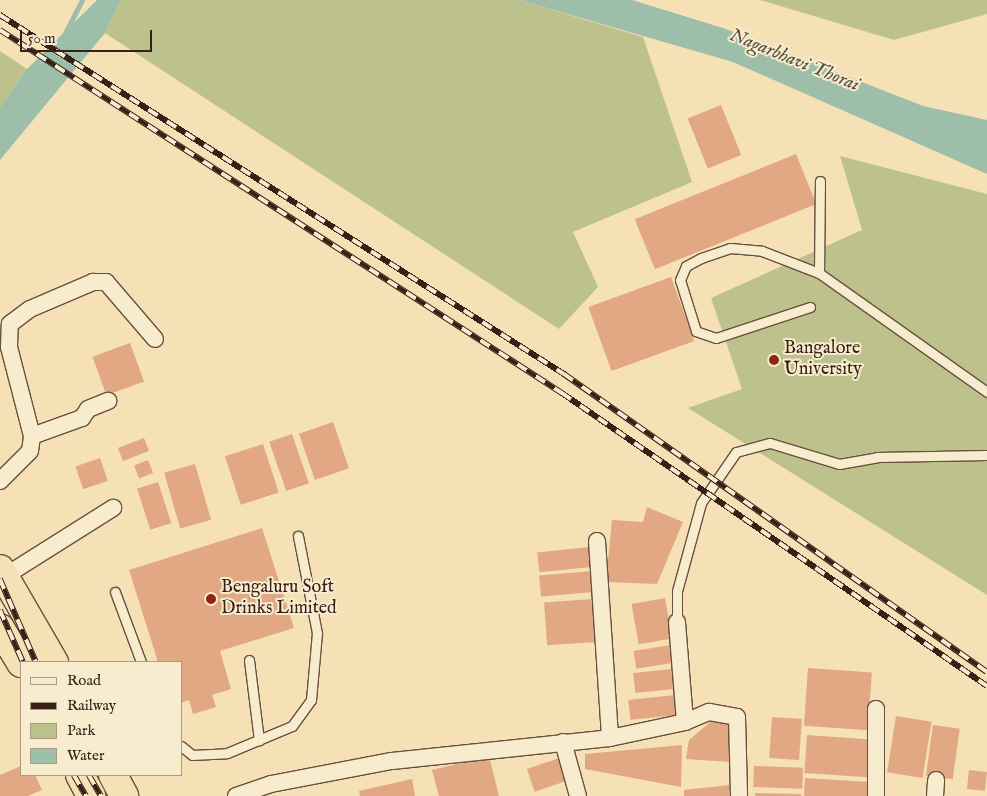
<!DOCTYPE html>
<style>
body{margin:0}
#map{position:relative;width:987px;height:796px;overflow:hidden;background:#f5e1b5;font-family:"IM FELL English",serif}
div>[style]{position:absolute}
.green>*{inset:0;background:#bdc28d}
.water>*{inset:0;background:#9dbea8}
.stream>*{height:5px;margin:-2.5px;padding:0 2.5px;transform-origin:2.5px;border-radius:2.5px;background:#9dbea8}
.building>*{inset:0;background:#e2a783;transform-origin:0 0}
.roads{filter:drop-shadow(1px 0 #68503e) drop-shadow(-1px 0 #68503e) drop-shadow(0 1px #68503e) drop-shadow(0 -1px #68503e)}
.service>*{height:9px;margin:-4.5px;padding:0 4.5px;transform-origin:4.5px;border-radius:4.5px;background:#f8eccf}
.minor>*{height:16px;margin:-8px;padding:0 8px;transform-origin:8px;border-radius:8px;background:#f8eccf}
.trunk>*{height:28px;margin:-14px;padding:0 14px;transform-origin:14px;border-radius:14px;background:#f5e1b5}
.rail>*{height:5.5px;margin-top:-2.75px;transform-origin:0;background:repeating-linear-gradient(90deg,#f8eccf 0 11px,#392017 0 22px);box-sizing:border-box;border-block:1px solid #392017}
.dots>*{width:14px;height:14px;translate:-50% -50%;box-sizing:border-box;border:2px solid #f8eccf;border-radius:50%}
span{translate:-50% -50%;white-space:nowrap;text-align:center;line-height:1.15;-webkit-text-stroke:4px #f8eccf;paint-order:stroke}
.poi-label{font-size:18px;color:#392017}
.left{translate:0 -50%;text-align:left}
.water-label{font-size:19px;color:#574f42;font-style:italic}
.legend{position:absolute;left:20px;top:661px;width:162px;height:115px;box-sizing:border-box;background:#f8eccf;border:1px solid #ac9a85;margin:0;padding:6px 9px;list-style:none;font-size:15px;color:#392017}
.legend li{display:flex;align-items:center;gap:10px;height:25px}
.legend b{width:25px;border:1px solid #ac9a85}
.scale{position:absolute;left:20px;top:30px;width:132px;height:22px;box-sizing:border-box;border:2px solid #392017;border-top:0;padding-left:6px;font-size:15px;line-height:18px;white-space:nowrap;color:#392017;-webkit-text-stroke:4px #f8eccf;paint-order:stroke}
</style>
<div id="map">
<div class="green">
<div style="clip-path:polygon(121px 0,519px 0,643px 37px,692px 182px,573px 232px,598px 287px,559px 329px,105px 33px)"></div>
<div style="clip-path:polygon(760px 0,987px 0,987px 14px,894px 40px)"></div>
<div style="clip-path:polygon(0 51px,27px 69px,0 107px)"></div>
<div style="clip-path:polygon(840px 156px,987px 194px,987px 595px,688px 408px,742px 389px,711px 298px,862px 230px)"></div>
</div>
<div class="water">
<div style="clip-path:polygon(97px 0,121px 0,105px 33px,0 160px,0 107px,27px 69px)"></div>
<div style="clip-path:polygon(519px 0,632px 0,726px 29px,923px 106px,987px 120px,987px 174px,733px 62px)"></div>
</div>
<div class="stream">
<div style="left:62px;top:39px;width:44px;rotate:-62.9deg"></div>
</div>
<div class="building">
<div style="left:721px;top:105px;width:54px;height:36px;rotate:68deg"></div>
<div style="left:796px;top:154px;width:54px;height:174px;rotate:68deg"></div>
<div style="left:671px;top:277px;width:68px;height:88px;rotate:70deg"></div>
<div style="left:130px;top:343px;width:41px;height:40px;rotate:70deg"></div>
<div style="left:333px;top:422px;width:49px;height:36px;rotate:71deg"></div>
<div style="left:292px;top:434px;width:52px;height:24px;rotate:71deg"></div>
<div style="left:144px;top:438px;width:14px;height:28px;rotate:69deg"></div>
<div style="left:263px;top:444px;width:51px;height:40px;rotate:72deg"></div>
<div style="left:100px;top:458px;width:24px;height:26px;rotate:71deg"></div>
<div style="left:148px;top:460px;width:14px;height:15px;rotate:69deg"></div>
<div style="left:195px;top:464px;width:58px;height:32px;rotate:74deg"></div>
<div style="left:158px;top:482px;width:43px;height:22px;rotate:72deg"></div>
<div style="clip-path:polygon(647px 507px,683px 522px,657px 584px,606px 582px,612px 520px,643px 522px)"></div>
<div style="clip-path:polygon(262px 528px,294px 628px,220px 651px,231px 689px,212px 695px,216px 707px,193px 714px,189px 700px,181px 703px,181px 662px,158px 662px,129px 570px)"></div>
<div style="left:589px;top:547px;width:20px;height:52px;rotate:84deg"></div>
<div style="left:592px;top:571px;width:21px;height:53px;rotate:85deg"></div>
<div style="left:665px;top:598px;width:41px;height:34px;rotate:80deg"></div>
<div style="left:593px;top:599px;width:43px;height:49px;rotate:86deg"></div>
<div style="left:671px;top:645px;width:18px;height:38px;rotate:81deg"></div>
<div style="left:808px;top:668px;width:64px;height:58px;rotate:4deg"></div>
<div style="left:672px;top:669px;width:20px;height:39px;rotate:84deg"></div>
<div style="left:675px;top:695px;width:20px;height:47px;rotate:84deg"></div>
<div style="left:896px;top:716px;width:36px;height:57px;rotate:9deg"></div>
<div style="left:772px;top:717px;width:30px;height:41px;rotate:4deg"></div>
<div style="clip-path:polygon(714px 719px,731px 722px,729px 762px,686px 759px,689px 740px)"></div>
<div style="left:933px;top:725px;width:27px;height:51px;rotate:8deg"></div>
<div style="left:807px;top:735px;width:63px;height:38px;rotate:4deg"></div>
<div style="clip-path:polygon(682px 745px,681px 787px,585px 769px,585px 754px)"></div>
<div style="clip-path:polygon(489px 756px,499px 796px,439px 796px,432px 770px)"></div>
<div style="left:559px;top:758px;width:24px;height:34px;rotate:71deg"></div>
<div style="clip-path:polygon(21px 766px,21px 775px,35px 775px,42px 790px,28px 796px,0 796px,0 775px)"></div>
<div style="left:754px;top:766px;width:49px;height:21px;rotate:2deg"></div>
<div style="left:969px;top:770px;width:18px;height:19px;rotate:6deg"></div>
<div style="clip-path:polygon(805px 778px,870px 782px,869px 796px,804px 796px)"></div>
<div style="clip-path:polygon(412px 779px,415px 796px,360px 796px,359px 791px)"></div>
<div style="clip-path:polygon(730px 785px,731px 796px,684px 796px,684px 790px)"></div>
<div style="clip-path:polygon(755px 793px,801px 794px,801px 796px,755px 796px)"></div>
</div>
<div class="roads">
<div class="service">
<div style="left:819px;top:273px;width:92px;rotate:-89.4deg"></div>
<div style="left:810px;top:307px;width:99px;rotate:161.7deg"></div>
<div style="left:716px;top:338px;width:21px;rotate:-161deg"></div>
<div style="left:696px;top:331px;width:53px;rotate:-107.4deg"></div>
<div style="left:680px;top:280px;width:15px;rotate:-67deg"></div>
<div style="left:686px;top:266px;width:17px;rotate:-28deg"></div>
<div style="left:701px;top:258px;width:31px;rotate:-19deg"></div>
<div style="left:730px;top:248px;width:32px;rotate:5deg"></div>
<div style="left:762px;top:251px;width:61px;rotate:21.1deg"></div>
<div style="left:819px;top:273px;width:206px;rotate:35.3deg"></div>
<div style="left:115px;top:592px;width:75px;rotate:69.6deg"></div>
<div style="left:677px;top:622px;width:31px;rotate:-90deg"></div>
<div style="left:677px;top:591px;width:91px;rotate:-74.7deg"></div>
<div style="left:701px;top:503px;width:62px;rotate:-55.5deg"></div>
<div style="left:736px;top:452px;width:35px;rotate:-15deg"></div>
<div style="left:770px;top:443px;width:72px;rotate:16.9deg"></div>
<div style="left:839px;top:464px;width:39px;rotate:-10deg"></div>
<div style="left:877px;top:457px;width:110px;rotate:-1deg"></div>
<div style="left:249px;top:660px;width:81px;rotate:82.9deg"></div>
<div style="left:181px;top:746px;width:14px;rotate:39deg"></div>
<div style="left:192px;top:755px;width:35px;rotate:-3deg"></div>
<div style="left:227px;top:753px;width:70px;rotate:-22.6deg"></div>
<div style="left:292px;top:726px;width:32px;rotate:-54deg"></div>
<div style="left:311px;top:700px;width:67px;rotate:-84.9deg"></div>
<div style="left:317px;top:633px;width:99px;rotate:-101.1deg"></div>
</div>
<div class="minor">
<div style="left:32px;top:436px;width:53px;rotate:-19.8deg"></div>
<div style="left:82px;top:418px;width:11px;rotate:-56deg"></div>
<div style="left:88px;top:409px;width:22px;rotate:-22deg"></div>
<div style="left:0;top:481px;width:42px;rotate:-45deg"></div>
<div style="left:30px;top:451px;width:15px;rotate:-82deg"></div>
<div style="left:32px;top:436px;width:92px;rotate:-104.5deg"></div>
<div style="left:9px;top:347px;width:23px;rotate:-88deg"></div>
<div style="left:10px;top:324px;width:25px;rotate:-37deg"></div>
<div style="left:30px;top:309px;width:69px;rotate:-23.2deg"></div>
<div style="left:93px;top:282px;width:13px"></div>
<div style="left:106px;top:282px;width:75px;rotate:49.3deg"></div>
<div style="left:597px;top:541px;width:197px;rotate:86.2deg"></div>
<div style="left:5px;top:576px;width:128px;rotate:-32.2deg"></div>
<div style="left:876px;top:709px;width:87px;rotate:90deg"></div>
<div style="left:685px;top:722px;width:26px;rotate:-23deg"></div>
<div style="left:709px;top:712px;width:28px;rotate:10deg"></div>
<div style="left:737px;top:717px;width:79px;rotate:88.5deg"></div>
<div style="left:563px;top:742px;width:56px;rotate:74.5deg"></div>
<div style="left:236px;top:796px;width:37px;rotate:-19deg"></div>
<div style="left:271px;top:784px;width:123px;rotate:-10.8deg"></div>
<div style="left:392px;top:761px;width:219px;rotate:-6deg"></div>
<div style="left:610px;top:738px;width:77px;rotate:-12deg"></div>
<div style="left:685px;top:722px;width:100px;rotate:-94.6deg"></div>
<div style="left:935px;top:796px;width:16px;rotate:-86deg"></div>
</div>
<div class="trunk">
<div style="left:0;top:569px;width:108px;rotate:59.9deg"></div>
<div style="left:0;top:628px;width:41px;rotate:59deg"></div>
<div style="left:80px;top:775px;width:24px;rotate:62deg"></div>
<div style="left:113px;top:775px;width:24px;rotate:62deg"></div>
</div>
</div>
<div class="rail">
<div style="left:0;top:15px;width:669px;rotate:32.48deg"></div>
<div style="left:564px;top:374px;width:517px;rotate:35.16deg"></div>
<div style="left:0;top:30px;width:669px;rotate:32.86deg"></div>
<div style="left:562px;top:393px;width:516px;rotate:34.58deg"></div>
<div style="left:0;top:579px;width:90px;rotate:66.6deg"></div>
<div style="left:0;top:610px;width:57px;rotate:66.1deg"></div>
<div style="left:74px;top:775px;width:24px;rotate:60deg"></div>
<div style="left:89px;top:775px;width:24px;rotate:60deg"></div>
</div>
<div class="dots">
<div style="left:774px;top:360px;background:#8f2418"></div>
<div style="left:211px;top:599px;background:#8f2418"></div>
</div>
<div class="poi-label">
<span class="left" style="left:784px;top:360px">Bangalore<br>University</span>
<span class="left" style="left:221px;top:599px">Bengaluru Soft<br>Drinks Limited</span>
</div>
<div class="water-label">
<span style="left:794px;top:61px;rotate:22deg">Nagarbhavi Thorai</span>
</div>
<ul class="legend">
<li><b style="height:6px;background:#f8eccf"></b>Road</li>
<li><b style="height:6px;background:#392017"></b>Railway</li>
<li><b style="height:14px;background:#bdc28d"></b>Park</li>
<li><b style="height:14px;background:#9dbea8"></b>Water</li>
</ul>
<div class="scale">50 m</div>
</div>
